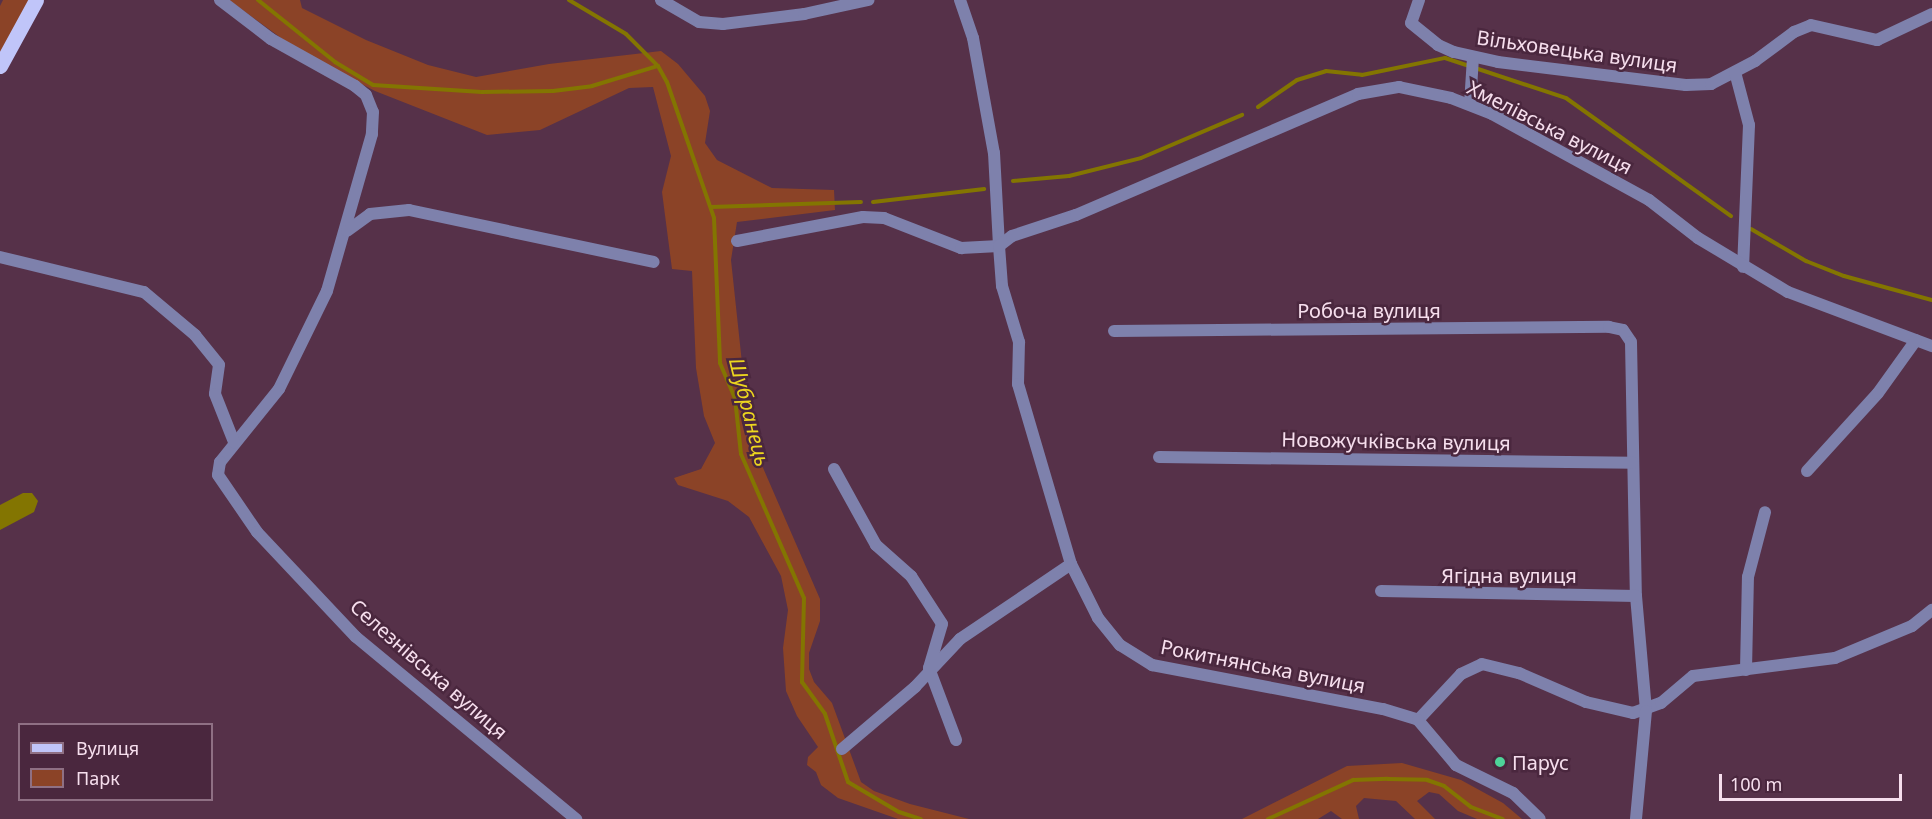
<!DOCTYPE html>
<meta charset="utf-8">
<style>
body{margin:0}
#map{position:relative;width:1932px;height:819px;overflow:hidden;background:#563149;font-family:"Noto Sans",sans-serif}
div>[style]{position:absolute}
.green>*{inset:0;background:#8b4327}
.water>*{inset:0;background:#837501}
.stream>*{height:4px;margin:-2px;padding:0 2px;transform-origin:2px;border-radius:2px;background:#837501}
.street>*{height:12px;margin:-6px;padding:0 6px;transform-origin:6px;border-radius:6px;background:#7e81ac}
.primary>*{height:15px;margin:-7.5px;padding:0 7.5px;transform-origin:7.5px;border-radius:7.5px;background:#c0c5f9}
.dots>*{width:16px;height:16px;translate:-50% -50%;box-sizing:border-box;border:3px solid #4a273e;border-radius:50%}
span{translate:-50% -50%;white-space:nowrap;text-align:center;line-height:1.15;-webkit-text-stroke:5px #4a273e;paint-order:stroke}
.street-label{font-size:20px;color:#f6deed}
.poi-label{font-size:20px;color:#f6deed}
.left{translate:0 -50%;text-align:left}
.water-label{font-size:21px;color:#ecd51f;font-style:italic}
.legend{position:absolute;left:18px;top:723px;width:195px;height:78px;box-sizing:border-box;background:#4a273e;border:2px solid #8f7084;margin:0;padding:8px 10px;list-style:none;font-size:18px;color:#f6deed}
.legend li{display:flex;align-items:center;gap:12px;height:30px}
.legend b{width:30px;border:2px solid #8f7084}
.scale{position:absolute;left:1719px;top:774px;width:183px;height:27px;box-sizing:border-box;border:3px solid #f6deed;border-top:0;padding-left:8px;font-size:18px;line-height:21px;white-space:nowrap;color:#f6deed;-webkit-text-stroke:4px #4a273e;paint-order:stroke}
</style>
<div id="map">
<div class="green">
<div style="clip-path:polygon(3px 0,31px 0,0 56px,0 6px)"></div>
<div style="clip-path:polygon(229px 0,300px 0,302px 8px,366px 40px,428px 65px,476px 77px,549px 64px,661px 51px,678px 64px,705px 96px,710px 111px,705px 143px,717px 160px,772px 188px,834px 190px,835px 210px,737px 222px,731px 260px,750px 438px,820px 599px,820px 621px,809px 653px,809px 669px,814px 682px,832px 703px,861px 782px,874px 791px,910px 804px,969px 819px,898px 819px,838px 798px,821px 785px,816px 772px,807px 765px,808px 757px,818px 747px,797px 716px,786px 691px,783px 648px,788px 610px,781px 576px,749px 517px,728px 501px,678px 485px,674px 478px,701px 469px,715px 443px,704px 416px,696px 368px,692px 271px,672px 269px,662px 192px,671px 156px,653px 87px,629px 88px,540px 130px,487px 135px,375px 91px,299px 51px)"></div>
<div style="clip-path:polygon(1402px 763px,1461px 780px,1503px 803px,1522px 819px,1477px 819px,1458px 811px,1439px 794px,1429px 792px,1417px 801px,1435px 819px,1415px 819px,1396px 801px,1364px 798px,1356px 806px,1359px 819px,1342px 819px,1331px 811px,1318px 819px,1242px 819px,1347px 766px)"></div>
</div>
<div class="water">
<div style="clip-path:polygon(23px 493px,32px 493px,38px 501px,34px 512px,0 530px,0 505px)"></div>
</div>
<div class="stream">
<div style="left:258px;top:0;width:99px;rotate:38.8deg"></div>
<div style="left:335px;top:62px;width:44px;rotate:31.2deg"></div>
<div style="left:373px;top:85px;width:109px;rotate:3.7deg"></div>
<div style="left:482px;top:92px;width:71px;rotate:-0.8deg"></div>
<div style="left:553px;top:91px;width:39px;rotate:-7deg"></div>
<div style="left:592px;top:86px;width:69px;rotate:-16.9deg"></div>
<div style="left:569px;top:0;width:66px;rotate:30.8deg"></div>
<div style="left:626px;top:34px;width:45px;rotate:45deg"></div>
<div style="left:658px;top:66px;width:18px;rotate:61deg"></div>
<div style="left:667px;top:82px;width:144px;rotate:70.9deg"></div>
<div style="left:714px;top:218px;width:145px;rotate:87.6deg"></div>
<div style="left:720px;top:363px;width:38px;rotate:67deg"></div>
<div style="left:735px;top:398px;width:56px;rotate:83.9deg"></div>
<div style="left:741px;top:454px;width:157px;rotate:66.4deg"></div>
<div style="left:804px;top:598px;width:84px;rotate:91.4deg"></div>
<div style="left:802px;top:682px;width:39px;rotate:54deg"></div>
<div style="left:825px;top:714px;width:72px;rotate:71.3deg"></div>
<div style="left:848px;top:782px;width:59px;rotate:30.5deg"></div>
<div style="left:899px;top:812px;width:23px;rotate:18deg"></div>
<div style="left:1258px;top:107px;width:47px;rotate:-34.7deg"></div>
<div style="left:1297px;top:80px;width:30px;rotate:-17deg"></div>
<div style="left:1326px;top:71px;width:36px;rotate:6deg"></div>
<div style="left:1362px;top:75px;width:85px;rotate:-11.6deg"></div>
<div style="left:1445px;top:58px;width:127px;rotate:18.3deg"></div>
<div style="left:1566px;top:98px;width:203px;rotate:35.6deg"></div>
<div style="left:1013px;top:181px;width:56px;rotate:-5.1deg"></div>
<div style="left:1069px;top:176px;width:74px;rotate:-14deg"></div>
<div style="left:1141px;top:158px;width:110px;rotate:-23.1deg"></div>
<div style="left:873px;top:202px;width:112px;rotate:-6.7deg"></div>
<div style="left:711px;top:207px;width:150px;rotate:-1.9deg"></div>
<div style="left:1751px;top:229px;width:64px;rotate:30.2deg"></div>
<div style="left:1806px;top:261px;width:41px;rotate:21.5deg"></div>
<div style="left:1844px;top:276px;width:91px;rotate:15.3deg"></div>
<div style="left:1268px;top:819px;width:94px;rotate:-24.6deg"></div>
<div style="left:1353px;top:780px;width:35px;rotate:-2deg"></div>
<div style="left:1388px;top:779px;width:39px;rotate:1deg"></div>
<div style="left:1427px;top:780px;width:18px;rotate:19deg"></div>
<div style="left:1444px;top:786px;width:34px;rotate:38deg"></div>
<div style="left:1471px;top:807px;width:34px;rotate:21deg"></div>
</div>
<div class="street">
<div style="left:220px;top:0;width:64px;rotate:37.4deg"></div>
<div style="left:271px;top:39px;width:96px;rotate:29.2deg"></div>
<div style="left:355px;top:86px;width:14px;rotate:39deg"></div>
<div style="left:366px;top:95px;width:18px;rotate:68deg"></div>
<div style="left:373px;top:112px;width:22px;rotate:93deg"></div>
<div style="left:372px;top:134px;width:163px;rotate:106deg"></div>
<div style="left:327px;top:291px;width:109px;rotate:116.1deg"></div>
<div style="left:279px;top:389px;width:94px;rotate:128.9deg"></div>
<div style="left:220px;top:462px;width:13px;rotate:99deg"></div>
<div style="left:218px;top:475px;width:69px;rotate:55.6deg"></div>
<div style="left:257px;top:532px;width:144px;rotate:46.7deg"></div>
<div style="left:356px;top:637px;width:286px;rotate:39.6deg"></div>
<div style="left:661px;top:0;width:44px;rotate:30.1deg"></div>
<div style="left:699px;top:22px;width:24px;rotate:5deg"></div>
<div style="left:723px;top:24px;width:82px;rotate:-7deg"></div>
<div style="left:804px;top:14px;width:66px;rotate:-12.3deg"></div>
<div style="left:960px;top:0;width:40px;rotate:71.1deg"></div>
<div style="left:973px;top:38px;width:117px;rotate:79.7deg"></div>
<div style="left:994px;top:153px;width:93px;rotate:86.9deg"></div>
<div style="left:1419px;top:0;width:24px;rotate:109deg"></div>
<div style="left:1411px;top:23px;width:35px;rotate:39deg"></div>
<div style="left:1438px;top:45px;width:17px;rotate:24deg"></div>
<div style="left:1454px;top:52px;width:45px;rotate:12.8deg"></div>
<div style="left:1498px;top:62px;width:189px;rotate:7deg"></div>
<div style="left:1686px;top:85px;width:25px;rotate:-2deg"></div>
<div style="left:1711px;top:84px;width:50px;rotate:-27.6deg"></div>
<div style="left:1755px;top:61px;width:49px;rotate:-36.6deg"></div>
<div style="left:1794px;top:32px;width:18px;rotate:-22deg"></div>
<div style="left:1811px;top:25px;width:68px;rotate:12.8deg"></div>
<div style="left:1877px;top:40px;width:61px;rotate:-25.3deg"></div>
<div style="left:1735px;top:72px;width:55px;rotate:75.2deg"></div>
<div style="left:1749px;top:125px;width:142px;rotate:92.4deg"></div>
<div style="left:1470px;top:104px;width:47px;rotate:-86.3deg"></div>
<div style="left:347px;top:231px;width:29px;rotate:-36deg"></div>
<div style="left:370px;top:214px;width:39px;rotate:-6deg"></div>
<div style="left:409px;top:210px;width:250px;rotate:12deg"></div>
<div style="left:737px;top:241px;width:128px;rotate:-10.8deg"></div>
<div style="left:863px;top:217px;width:21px;rotate:3deg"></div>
<div style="left:884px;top:218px;width:83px;rotate:21.3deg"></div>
<div style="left:961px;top:248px;width:38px;rotate:-3deg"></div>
<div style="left:999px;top:246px;width:40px;rotate:85.7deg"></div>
<div style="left:1002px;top:286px;width:59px;rotate:73.1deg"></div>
<div style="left:1019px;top:342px;width:42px;rotate:91.4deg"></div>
<div style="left:1018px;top:384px;width:188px;rotate:73.6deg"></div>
<div style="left:1071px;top:564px;width:60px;rotate:63.4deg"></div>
<div style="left:1098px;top:618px;width:35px;rotate:51deg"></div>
<div style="left:1120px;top:645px;width:38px;rotate:32deg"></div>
<div style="left:1152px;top:665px;width:235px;rotate:10.8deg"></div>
<div style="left:1383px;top:709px;width:37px;rotate:17deg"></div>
<div style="left:1418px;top:720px;width:63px;rotate:-46.9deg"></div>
<div style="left:1461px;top:674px;width:23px;rotate:-25deg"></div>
<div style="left:1482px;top:664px;width:38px;rotate:14deg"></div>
<div style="left:1519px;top:673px;width:73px;rotate:23.4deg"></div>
<div style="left:1586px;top:702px;width:48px;rotate:13.2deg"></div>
<div style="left:1633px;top:713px;width:30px;rotate:-20deg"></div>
<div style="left:1661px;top:703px;width:42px;rotate:-40.2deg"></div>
<div style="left:1693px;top:676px;width:143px;rotate:-7.2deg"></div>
<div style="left:1835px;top:658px;width:83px;rotate:-22.6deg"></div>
<div style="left:1912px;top:626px;width:26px;rotate:-39deg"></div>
<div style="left:999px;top:246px;width:16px;rotate:-38deg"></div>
<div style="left:1012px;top:236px;width:67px;rotate:-18.2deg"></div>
<div style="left:1076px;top:215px;width:307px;rotate:-23.2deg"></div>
<div style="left:1358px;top:94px;width:42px;rotate:-9.7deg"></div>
<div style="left:1399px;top:87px;width:53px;rotate:11.9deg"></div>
<div style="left:1451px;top:98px;width:44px;rotate:21.3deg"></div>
<div style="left:1492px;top:114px;width:179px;rotate:28.7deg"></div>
<div style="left:1649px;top:200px;width:62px;rotate:37.8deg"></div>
<div style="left:1698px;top:238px;width:105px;rotate:31deg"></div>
<div style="left:1788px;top:292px;width:154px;rotate:20.6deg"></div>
<div style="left:0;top:257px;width:148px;rotate:13.7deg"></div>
<div style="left:144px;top:292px;width:67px;rotate:40.1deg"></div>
<div style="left:195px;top:335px;width:38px;rotate:51deg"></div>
<div style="left:219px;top:365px;width:29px;rotate:98deg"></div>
<div style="left:215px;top:394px;width:52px;rotate:68.4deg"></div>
<div style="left:1114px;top:331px;width:495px;rotate:-0.5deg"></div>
<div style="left:1609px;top:327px;width:14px;rotate:12deg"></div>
<div style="left:1623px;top:330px;width:14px;rotate:56deg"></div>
<div style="left:1631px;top:342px;width:254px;rotate:88.9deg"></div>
<div style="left:1636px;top:596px;width:115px;rotate:85deg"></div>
<div style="left:1646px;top:711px;width:108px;rotate:95.3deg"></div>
<div style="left:1159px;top:457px;width:474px;rotate:0.7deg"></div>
<div style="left:834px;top:469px;width:87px;rotate:61.1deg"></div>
<div style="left:876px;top:545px;width:47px;rotate:41.5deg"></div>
<div style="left:911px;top:576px;width:57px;rotate:57.1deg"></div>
<div style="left:942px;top:624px;width:46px;rotate:106.5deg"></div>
<div style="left:929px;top:668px;width:77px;rotate:69.4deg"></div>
<div style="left:1807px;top:471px;width:105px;rotate:-47.7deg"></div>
<div style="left:1878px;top:393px;width:65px;rotate:-54.4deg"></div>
<div style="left:1381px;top:591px;width:255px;rotate:1.1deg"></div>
<div style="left:1746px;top:670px;width:93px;rotate:-88.8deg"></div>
<div style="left:1748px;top:577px;width:67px;rotate:-75.3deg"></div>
<div style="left:1418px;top:720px;width:59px;rotate:49.8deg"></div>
<div style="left:1456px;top:765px;width:64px;rotate:26.2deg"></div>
<div style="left:1513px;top:793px;width:37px;rotate:44deg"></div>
<div style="left:842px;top:749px;width:96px;rotate:-40.3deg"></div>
<div style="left:915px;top:687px;width:66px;rotate:-46.8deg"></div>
<div style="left:960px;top:639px;width:134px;rotate:-34deg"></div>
</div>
<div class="primary">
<div style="left:0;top:66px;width:75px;rotate:-61.4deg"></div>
</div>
<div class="dots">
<div style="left:1500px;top:762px;background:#4ed399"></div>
</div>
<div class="street-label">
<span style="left:1577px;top:51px;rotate:8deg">Вільховецька вулиця</span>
<span style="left:1550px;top:127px;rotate:27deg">Хмелівська вулиця</span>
<span style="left:1369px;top:310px">Робоча вулиця</span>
<span style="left:1396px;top:441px;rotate:1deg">Новожучківська вулиця</span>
<span style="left:1509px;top:575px">Ягідна вулиця</span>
<span style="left:1263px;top:666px;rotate:11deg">Рокитнянська вулиця</span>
<span style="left:429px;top:669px;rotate:41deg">Селезнівська вулиця</span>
</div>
<div class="poi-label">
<span class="left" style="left:1512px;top:762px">Парус</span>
</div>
<div class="water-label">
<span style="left:750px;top:412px;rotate:76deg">Шубранець</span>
</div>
<ul class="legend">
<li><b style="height:8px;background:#c0c5f9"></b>Вулиця</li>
<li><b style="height:16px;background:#8b4327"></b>Парк</li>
</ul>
<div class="scale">100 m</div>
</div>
